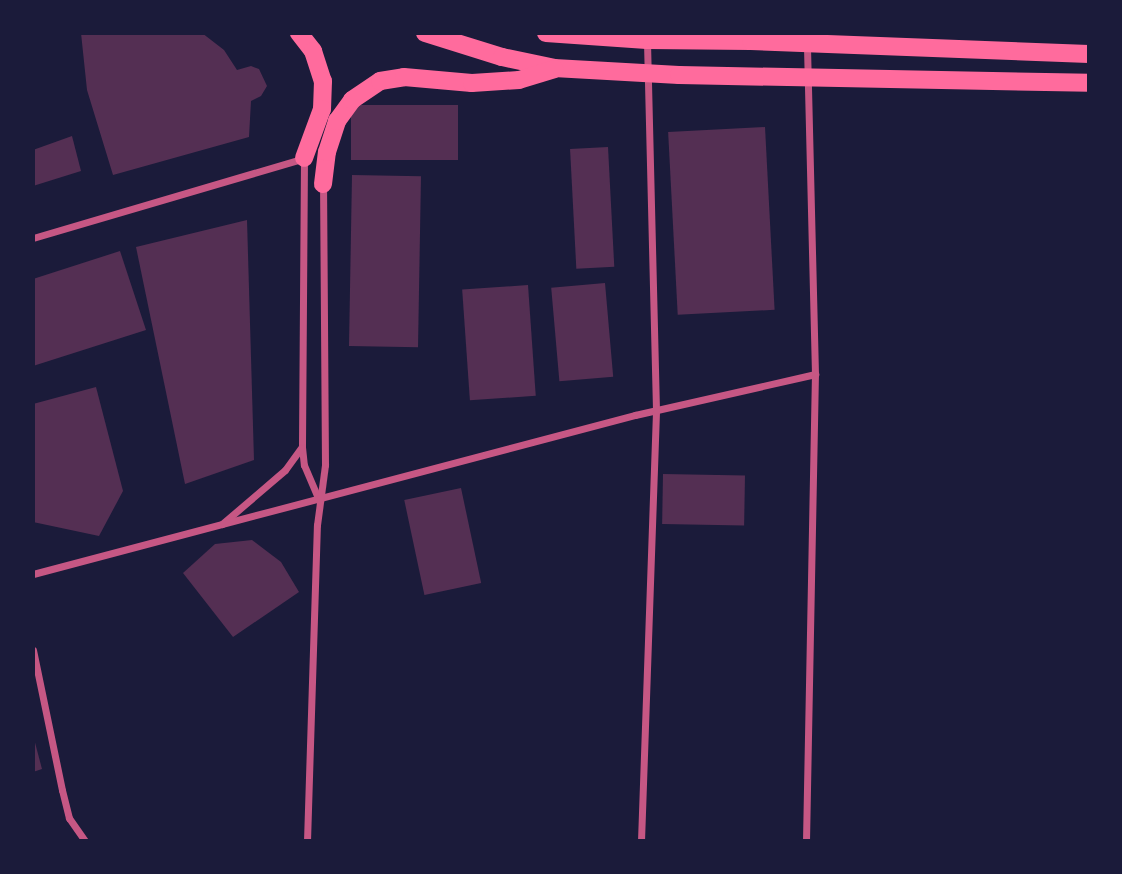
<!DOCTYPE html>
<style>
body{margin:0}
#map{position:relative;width:1122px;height:874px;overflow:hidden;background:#1b1b3a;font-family:"Nunito Sans",sans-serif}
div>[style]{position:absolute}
.building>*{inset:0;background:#542f53;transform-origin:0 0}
.minor>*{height:7px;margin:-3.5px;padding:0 3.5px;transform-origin:3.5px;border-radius:3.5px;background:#c65784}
.primary>*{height:18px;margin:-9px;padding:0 9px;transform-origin:9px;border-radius:9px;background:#ff6b9d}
span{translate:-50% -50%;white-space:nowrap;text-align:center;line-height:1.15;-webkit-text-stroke:5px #1b1b3a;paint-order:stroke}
.frame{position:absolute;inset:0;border:35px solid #1b1b3a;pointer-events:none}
</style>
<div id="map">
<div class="building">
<div style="clip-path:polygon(81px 33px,202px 33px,224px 50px,237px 70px,251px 66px,259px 69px,267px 86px,261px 96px,251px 101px,249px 137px,113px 175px,87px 90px)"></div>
<div style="left:458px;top:105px;width:55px;height:107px;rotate:90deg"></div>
<div style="left:765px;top:127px;width:183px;height:97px;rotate:87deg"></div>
<div style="clip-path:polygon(72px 136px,81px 171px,33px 186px,33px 150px)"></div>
<div style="left:608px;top:147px;width:120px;height:38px;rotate:87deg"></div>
<div style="left:352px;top:175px;width:69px;height:171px;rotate:1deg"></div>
<div style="clip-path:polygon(247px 220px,254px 460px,185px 484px,136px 247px)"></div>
<div style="clip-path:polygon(120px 251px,146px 330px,33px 366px,33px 279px)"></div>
<div style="left:605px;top:283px;width:94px;height:54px;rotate:85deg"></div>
<div style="left:528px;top:285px;width:111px;height:66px;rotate:86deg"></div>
<div style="clip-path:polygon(96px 387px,123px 491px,99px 536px,33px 522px,33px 404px)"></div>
<div style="left:663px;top:474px;width:82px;height:50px;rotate:1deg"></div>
<div style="left:461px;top:488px;width:97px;height:58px;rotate:78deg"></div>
<div style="clip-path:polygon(252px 540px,281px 562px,299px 592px,233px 637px,183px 573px,215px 544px)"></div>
<div style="clip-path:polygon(33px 735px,42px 769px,33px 772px)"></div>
</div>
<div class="minor">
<div style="left:33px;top:238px;width:283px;rotate:-16.4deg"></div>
<div style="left:304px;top:158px;width:289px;rotate:90.4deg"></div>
<div style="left:302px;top:447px;width:18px;rotate:84deg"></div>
<div style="left:304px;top:465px;width:38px;rotate:67deg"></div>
<div style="left:222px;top:524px;width:83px;rotate:-40.6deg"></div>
<div style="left:285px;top:470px;width:27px;rotate:-54deg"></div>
<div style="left:33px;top:574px;width:623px;rotate:-14.8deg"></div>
<div style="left:635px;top:415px;width:185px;rotate:-12.8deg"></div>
<div style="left:33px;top:650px;width:143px;rotate:78.3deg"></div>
<div style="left:62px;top:790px;width:29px;rotate:76deg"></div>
<div style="left:69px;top:818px;width:28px;rotate:55deg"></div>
<div style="left:307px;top:841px;width:316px;rotate:-88.2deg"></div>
<div style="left:317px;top:525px;width:61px;rotate:-82.4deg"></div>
<div style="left:325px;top:465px;width:280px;rotate:-90.4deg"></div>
<div style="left:641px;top:841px;width:431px;rotate:-88deg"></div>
<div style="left:656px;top:410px;width:369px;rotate:-91.4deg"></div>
<div style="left:806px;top:841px;width:467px;rotate:-88.9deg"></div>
<div style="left:815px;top:374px;width:330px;rotate:-91.4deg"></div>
</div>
<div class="primary">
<div style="left:299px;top:33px;width:23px;rotate:52deg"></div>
<div style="left:313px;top:51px;width:32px;rotate:72deg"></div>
<div style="left:323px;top:81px;width:28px;rotate:92deg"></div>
<div style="left:322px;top:109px;width:52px;rotate:110.2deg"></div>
<div style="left:425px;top:33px;width:81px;rotate:17.3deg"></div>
<div style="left:502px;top:57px;width:53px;rotate:11.9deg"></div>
<div style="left:554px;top:68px;width:125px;rotate:3.2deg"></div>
<div style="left:679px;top:75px;width:410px;rotate:1.1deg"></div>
<div style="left:546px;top:33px;width:101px;rotate:4deg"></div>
<div style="left:647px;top:40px;width:104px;rotate:0.6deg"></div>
<div style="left:751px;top:41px;width:338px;rotate:2.2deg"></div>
<div style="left:323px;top:184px;width:32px;rotate:-83deg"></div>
<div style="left:327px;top:152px;width:33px;rotate:-72deg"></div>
<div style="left:337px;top:121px;width:26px;rotate:-54deg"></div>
<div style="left:352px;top:100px;width:34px;rotate:-34deg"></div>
<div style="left:380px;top:81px;width:24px;rotate:-9deg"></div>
<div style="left:404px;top:77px;width:68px;rotate:5deg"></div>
<div style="left:472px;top:83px;width:47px;rotate:-3.7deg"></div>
<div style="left:519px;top:80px;width:37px;rotate:-17deg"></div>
</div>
<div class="frame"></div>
</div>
